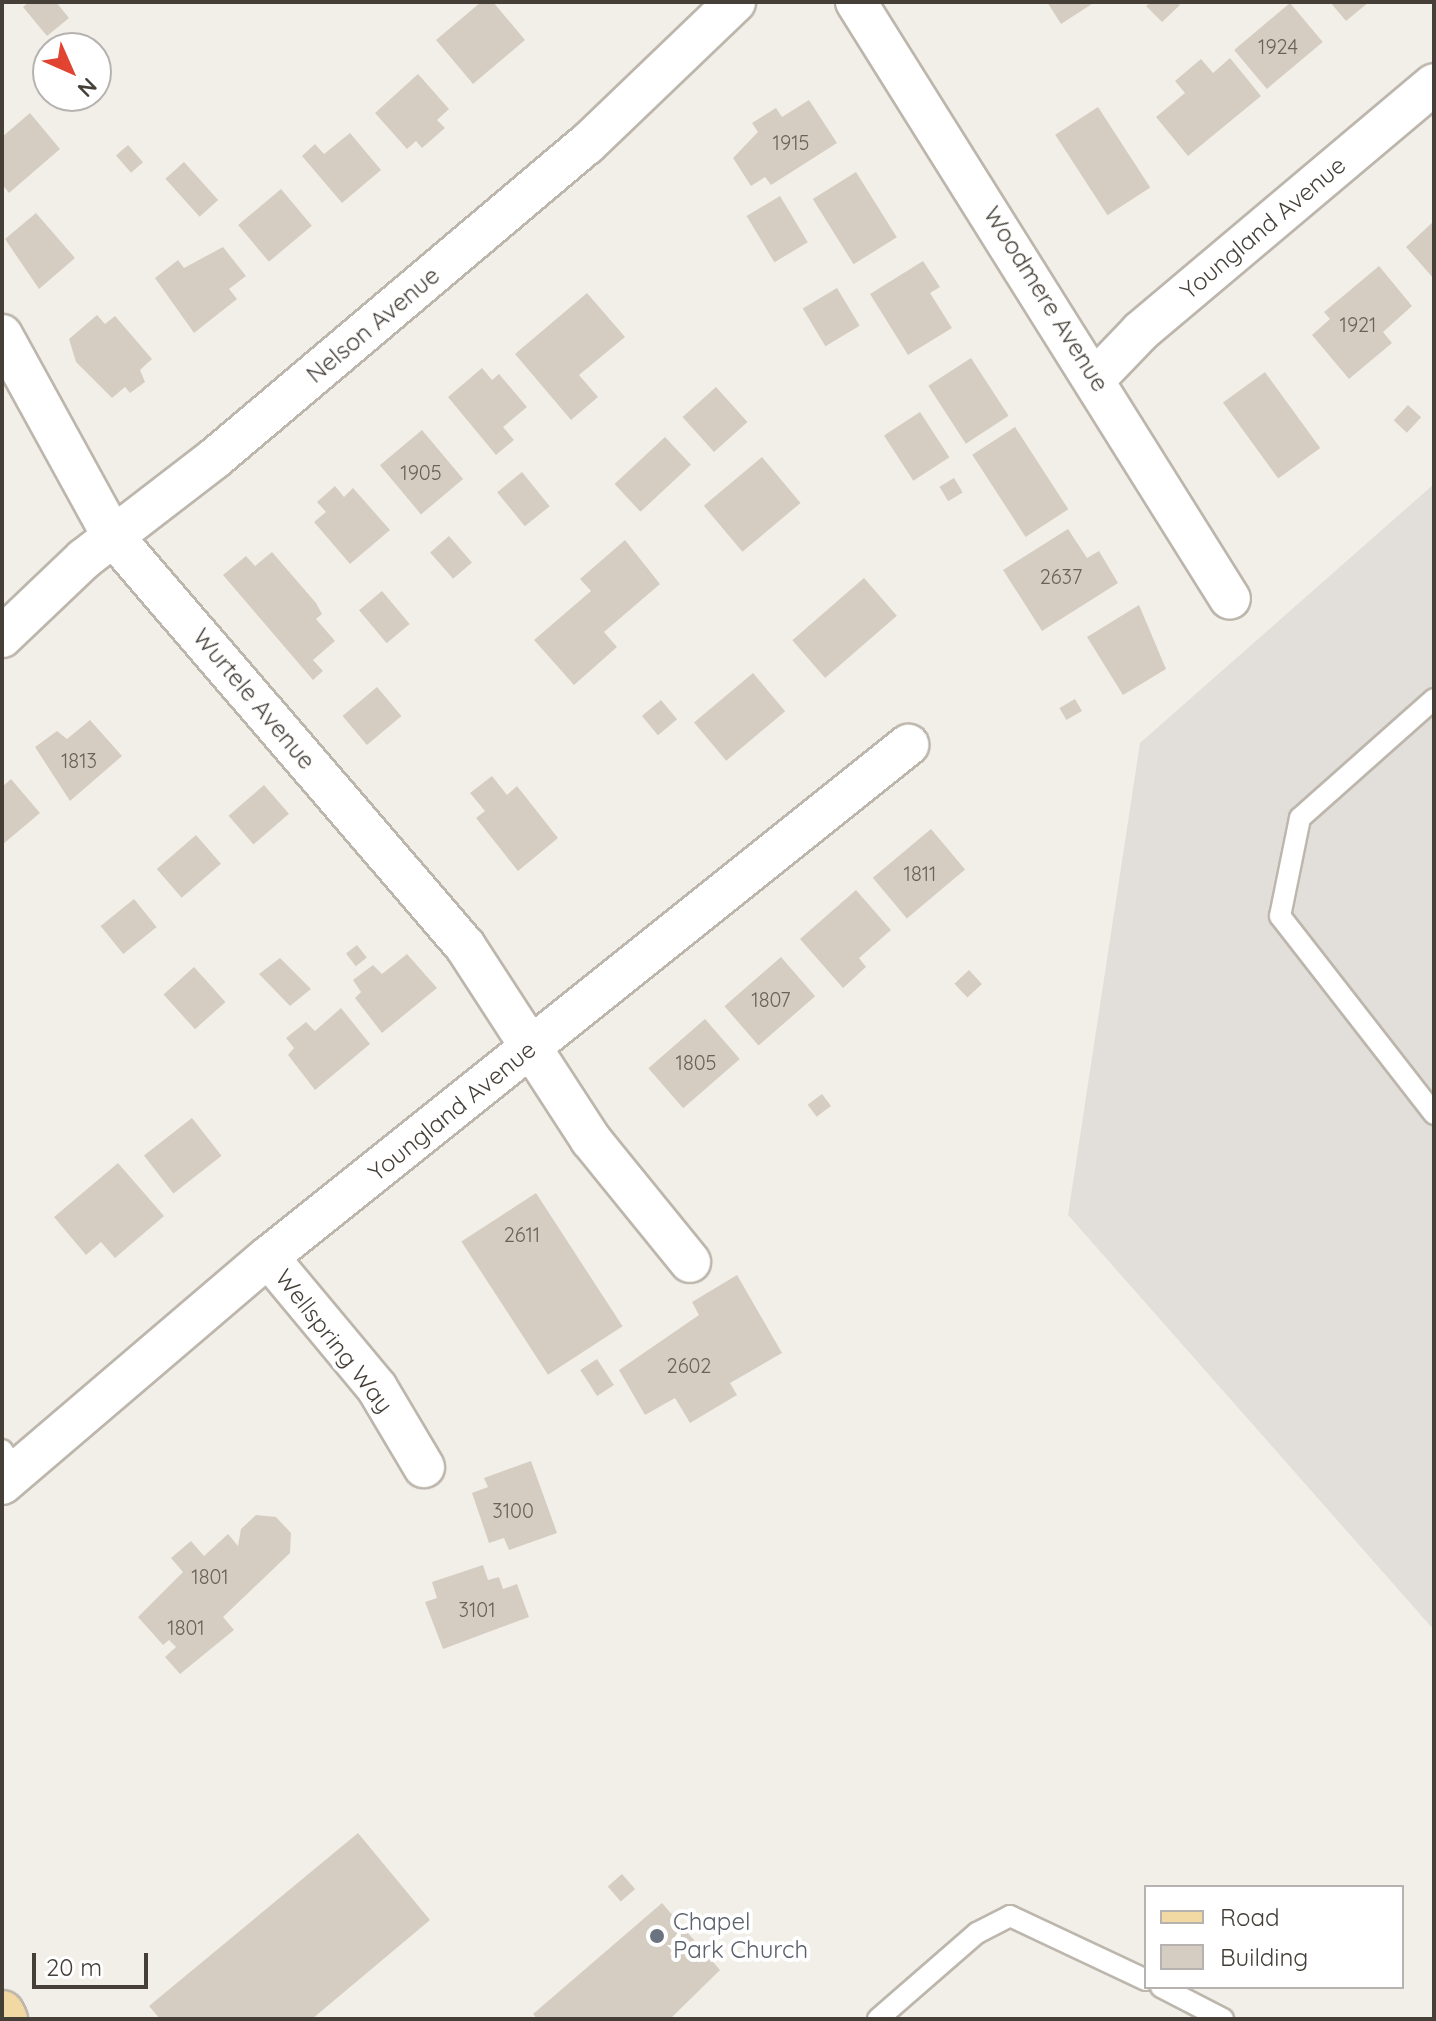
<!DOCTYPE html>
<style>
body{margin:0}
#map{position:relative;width:1436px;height:2021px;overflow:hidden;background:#f2efe9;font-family:Quicksand,sans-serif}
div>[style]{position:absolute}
.industrial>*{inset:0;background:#e2deda}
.building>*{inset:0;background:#d6cdc2;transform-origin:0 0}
.roads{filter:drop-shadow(2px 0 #bdb6ac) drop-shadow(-2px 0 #bdb6ac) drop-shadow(0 2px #bdb6ac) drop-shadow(0 -2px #bdb6ac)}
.lane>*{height:20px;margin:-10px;padding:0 10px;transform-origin:10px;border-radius:10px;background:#fff}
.street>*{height:40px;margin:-20px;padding:0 20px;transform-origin:20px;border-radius:20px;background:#fff}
.primary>*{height:44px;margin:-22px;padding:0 22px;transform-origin:22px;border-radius:22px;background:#f2d8a2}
.dots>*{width:22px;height:22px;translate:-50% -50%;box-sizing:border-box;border:4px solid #fff;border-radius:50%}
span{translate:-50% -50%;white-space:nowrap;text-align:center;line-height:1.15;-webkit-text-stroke:8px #fff;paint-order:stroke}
.number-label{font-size:20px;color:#69625a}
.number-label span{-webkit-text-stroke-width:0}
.street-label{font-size:24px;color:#453f38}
.worship-label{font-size:24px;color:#5b616d}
.left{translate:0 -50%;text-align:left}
.frame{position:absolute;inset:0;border:4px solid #453f38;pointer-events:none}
.legend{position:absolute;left:1144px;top:1885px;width:260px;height:104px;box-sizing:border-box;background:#fff;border:2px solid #b5b2af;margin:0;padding:10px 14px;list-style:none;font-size:24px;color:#453f38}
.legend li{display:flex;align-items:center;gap:16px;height:40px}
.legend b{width:40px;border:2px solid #b5b2af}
.north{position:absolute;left:32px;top:32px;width:80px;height:80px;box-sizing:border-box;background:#fff;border:2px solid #b5b2af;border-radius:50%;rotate:135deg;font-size:22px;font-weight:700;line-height:32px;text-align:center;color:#453f38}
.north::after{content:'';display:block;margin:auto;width:28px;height:36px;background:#e14531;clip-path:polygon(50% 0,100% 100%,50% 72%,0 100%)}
.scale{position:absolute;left:32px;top:1953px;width:116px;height:36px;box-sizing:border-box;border:4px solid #453f38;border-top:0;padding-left:10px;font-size:24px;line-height:28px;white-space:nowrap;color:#453f38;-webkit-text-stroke:6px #fff;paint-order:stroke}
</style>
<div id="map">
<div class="industrial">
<div style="clip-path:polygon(1434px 484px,1434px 1630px,1068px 1215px,1140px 743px)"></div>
</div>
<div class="building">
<div style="clip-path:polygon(29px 2px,56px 2px,69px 18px,47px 36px,23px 7px)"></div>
<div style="clip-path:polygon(481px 2px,493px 2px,525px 40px,473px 84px,436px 40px)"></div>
<div style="clip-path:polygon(1047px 2px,1095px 2px,1061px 24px)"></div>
<div style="clip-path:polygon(1151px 2px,1177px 2px,1180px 5px,1162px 22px,1146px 6px)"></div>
<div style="clip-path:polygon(1330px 2px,1369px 2px,1346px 21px)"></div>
<div style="left:1290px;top:3px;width:51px;height:73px;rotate:50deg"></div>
<div style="clip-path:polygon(1230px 58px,1261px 96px,1188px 156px,1156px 117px,1185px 93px,1175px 81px,1201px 59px,1213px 73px)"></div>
<div style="clip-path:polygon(418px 74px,449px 109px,437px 120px,445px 128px,422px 148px,416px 141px,407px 149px,375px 113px)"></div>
<div style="clip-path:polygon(809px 100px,837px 143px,771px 185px,765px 177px,751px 186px,733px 158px,758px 132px,752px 123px,776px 108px,782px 117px)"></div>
<div style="left:1098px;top:107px;width:96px;height:51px;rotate:57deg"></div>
<div style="clip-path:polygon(30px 113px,60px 149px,9px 193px,2px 184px,2px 137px)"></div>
<div style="clip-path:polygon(350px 133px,381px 170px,342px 203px,302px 156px,315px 144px,324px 154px)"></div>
<div style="left:128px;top:145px;width:23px;height:16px;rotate:49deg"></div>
<div style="left:184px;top:162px;width:51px;height:25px;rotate:48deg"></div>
<div style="left:856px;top:172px;width:77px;height:51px;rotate:58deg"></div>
<div style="left:281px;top:189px;width:48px;height:56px;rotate:50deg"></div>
<div style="left:780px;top:196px;width:54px;height:39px;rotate:59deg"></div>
<div style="clip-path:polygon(36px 213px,75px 258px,39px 289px,5px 239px)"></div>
<div style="clip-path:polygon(1434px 221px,1434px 279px,1406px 247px)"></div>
<div style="clip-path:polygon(223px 247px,246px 276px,229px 289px,237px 299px,194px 333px,155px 278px,178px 260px,184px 268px)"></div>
<div style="clip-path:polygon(923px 261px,940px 287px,930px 293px,952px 328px,908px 355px,870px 294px)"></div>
<div style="clip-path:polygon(1379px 266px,1412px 306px,1383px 332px,1392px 343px,1349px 379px,1312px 335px,1330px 319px,1324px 312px)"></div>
<div style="left:837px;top:288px;width:44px;height:40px;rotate:59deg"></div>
<div style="clip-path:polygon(587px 293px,625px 337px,579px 375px,598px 397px,571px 420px,515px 354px)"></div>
<div style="clip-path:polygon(97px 315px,105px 324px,115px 316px,152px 359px,140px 370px,145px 382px,130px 393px,125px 387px,112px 398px,76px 362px,69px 339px)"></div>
<div style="left:971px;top:358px;width:69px;height:51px;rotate:57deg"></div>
<div style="clip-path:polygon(482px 368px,492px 380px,499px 374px,527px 407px,503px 427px,514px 440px,496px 455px,448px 397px)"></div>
<div style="left:1265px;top:372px;width:94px;height:52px;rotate:54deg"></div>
<div style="left:716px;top:387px;width:47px;height:45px;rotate:48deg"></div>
<div style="left:1408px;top:405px;width:18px;height:21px;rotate:43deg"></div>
<div style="left:920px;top:412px;width:54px;height:43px;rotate:57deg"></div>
<div style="left:1015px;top:427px;width:98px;height:51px;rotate:57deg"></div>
<div style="left:422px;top:430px;width:64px;height:55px;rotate:50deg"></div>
<div style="left:665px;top:437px;width:38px;height:69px;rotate:47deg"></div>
<div style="left:762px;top:457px;width:60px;height:76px;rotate:50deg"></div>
<div style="left:522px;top:472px;width:44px;height:32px;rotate:51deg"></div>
<div style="left:954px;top:478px;width:17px;height:17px;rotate:59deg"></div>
<div style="clip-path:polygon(335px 486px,344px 497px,353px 488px,390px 530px,350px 564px,314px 522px,326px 512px,317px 502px)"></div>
<div style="clip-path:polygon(1068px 529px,1087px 558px,1099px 551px,1118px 583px,1042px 631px,1003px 570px)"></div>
<div style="left:449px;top:536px;width:35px;height:25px;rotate:49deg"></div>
<div style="clip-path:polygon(625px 540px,660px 584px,604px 632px,617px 647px,574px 685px,534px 640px,591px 591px,580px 579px)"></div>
<div style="clip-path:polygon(272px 552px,316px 603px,322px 614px,316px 619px,335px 641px,313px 660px,323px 671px,313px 680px,223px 575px,246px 556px,255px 566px)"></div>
<div style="left:864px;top:578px;width:50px;height:95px;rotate:49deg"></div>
<div style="left:382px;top:591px;width:43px;height:30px;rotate:50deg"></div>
<div style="clip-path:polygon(1139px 605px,1166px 669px,1123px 695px,1087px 637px)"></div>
<div style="left:753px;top:673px;width:50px;height:77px;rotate:50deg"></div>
<div style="left:377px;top:687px;width:38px;height:45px;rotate:50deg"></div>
<div style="left:1075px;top:699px;width:14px;height:18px;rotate:60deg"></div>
<div style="left:661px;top:700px;width:25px;height:25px;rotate:50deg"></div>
<div style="clip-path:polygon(90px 720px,122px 756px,70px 801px,35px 747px,57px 731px,67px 739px)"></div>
<div style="clip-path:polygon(492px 776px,507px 795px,517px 786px,558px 838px,518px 871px,476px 818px,485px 811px,470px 793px)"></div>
<div style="clip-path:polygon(11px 779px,40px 813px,2px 845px,2px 787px)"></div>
<div style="left:264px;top:785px;width:38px;height:47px;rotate:49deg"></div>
<div style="left:931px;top:829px;width:53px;height:76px;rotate:50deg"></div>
<div style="left:196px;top:835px;width:38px;height:52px;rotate:49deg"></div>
<div style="clip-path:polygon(856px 890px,891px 930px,859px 958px,866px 967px,843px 988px,800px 939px)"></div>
<div style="left:134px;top:899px;width:36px;height:43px;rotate:51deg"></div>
<div style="left:357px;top:945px;width:16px;height:14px;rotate:52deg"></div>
<div style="clip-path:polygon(407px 954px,437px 988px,382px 1033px,355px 998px,361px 992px,353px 980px,373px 965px,382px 974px)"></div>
<div style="left:781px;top:957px;width:52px;height:75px;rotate:49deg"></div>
<div style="clip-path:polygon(280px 958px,311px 989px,290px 1006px,259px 974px)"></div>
<div style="left:194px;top:967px;width:47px;height:41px;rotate:48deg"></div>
<div style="left:969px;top:970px;width:19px;height:20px;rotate:47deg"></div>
<div style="clip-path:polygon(341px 1008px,370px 1044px,315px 1090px,288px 1055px,294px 1048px,286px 1038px,306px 1022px,315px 1031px)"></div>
<div style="left:705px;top:1019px;width:53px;height:75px;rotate:49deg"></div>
<div style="left:822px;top:1094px;width:15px;height:18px;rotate:53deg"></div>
<div style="left:192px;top:1118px;width:48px;height:61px;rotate:52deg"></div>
<div style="clip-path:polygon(118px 1163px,164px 1216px,115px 1258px,101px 1242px,86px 1255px,54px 1217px)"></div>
<div style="left:536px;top:1193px;width:159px;height:89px;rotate:57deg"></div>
<div style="clip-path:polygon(737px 1275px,782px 1353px,730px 1383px,737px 1395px,690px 1423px,675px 1398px,645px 1415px,619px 1370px,699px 1315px,692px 1302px)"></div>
<div style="left:597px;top:1359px;width:31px;height:20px;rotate:57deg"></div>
<div style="clip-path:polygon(531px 1461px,557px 1533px,509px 1550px,504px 1538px,489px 1543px,472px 1493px,488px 1487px,484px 1478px)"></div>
<div style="clip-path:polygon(256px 1515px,276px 1517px,291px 1533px,290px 1553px,223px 1617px,234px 1630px,180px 1674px,165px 1657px,176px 1647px,169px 1640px,163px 1645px,138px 1617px,183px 1572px,171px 1558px,185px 1546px,191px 1541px,204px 1556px,228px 1534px,238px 1546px,241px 1529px)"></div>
<div style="clip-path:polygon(483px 1565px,488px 1580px,499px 1577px,503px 1589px,517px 1584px,529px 1617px,443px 1649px,425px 1602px,437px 1598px,432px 1582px)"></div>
<div style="clip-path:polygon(358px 1833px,430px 1920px,312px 2019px,160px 2019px,149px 2006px)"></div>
<div style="left:622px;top:1874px;width:20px;height:19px;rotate:49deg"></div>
<div style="clip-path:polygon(662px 1903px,720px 1970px,670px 2019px,537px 2019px,533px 2014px)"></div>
</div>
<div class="roads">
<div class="lane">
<div style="left:1434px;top:699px;width:179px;rotate:138.4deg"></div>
<div style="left:1300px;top:818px;width:100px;rotate:101.5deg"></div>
<div style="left:1280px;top:916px;width:251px;rotate:52.1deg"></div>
<div style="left:2px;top:1450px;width:25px;rotate:56deg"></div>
<div style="left:1161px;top:1987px;width:70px;rotate:27.3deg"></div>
<div style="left:878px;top:2019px;width:131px;rotate:-41deg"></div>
<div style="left:977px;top:1933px;width:37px;rotate:-27deg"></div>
<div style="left:1010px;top:1916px;width:150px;rotate:25.2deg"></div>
</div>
<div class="street">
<div style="left:856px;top:2px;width:704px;rotate:57.93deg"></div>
<div style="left:2px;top:335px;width:228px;rotate:61.2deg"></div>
<div style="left:112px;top:535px;width:542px;rotate:49.34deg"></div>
<div style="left:465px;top:946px;width:231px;rotate:57deg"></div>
<div style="left:591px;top:1140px;width:157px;rotate:50.9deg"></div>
<div style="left:1096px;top:378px;width:65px;rotate:-46.2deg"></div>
<div style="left:1141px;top:331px;width:383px;rotate:-40.1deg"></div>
<div style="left:2px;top:637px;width:113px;rotate:-43.6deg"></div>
<div style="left:84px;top:559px;width:165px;rotate:-37.6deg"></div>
<div style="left:215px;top:458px;width:487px;rotate:-40.2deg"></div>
<div style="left:587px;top:144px;width:205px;rotate:-43.8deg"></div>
<div style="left:268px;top:1257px;width:170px;rotate:50.2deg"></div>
<div style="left:377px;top:1388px;width:92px;rotate:59.3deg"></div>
<div style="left:2px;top:1484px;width:350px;rotate:-40.5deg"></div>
<div style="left:268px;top:1257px;width:820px;rotate:-38.66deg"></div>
</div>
<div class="primary">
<div style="left:2px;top:2013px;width:7px;rotate:63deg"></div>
</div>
</div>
<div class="dots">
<div style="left:657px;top:1936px;background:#6b7280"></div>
</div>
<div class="number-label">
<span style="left:1278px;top:46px">1924</span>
<span style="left:791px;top:142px">1915</span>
<span style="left:1358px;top:324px">1921</span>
<span style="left:421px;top:472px">1905</span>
<span style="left:1061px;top:576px">2637</span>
<span style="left:79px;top:760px">1813</span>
<span style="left:920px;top:873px">1811</span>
<span style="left:771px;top:999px">1807</span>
<span style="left:696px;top:1062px">1805</span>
<span style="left:522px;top:1234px">2611</span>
<span style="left:689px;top:1365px">2602</span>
<span style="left:513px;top:1510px">3100</span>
<span style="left:210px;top:1576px">1801</span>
<span style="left:477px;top:1609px">3101</span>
<span style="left:186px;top:1627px">1801</span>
</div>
<div class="street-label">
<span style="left:1263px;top:228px;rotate:-40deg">Youngland Avenue</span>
<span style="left:1046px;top:299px;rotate:58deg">Woodmere Avenue</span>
<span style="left:373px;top:325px;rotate:-40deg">Nelson Avenue</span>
<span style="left:254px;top:699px;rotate:50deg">Wurtele Avenue</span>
<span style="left:452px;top:1111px;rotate:-39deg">Youngland Avenue</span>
<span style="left:334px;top:1341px;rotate:52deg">Wellspring Way</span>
</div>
<div class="worship-label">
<span class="left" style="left:673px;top:1936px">Chapel<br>Park Church</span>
</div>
<div class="frame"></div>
<ul class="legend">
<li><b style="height:10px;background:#f2d8a2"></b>Road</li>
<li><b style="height:22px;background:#d6cdc2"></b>Building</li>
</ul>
<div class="north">N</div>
<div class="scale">20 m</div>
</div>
